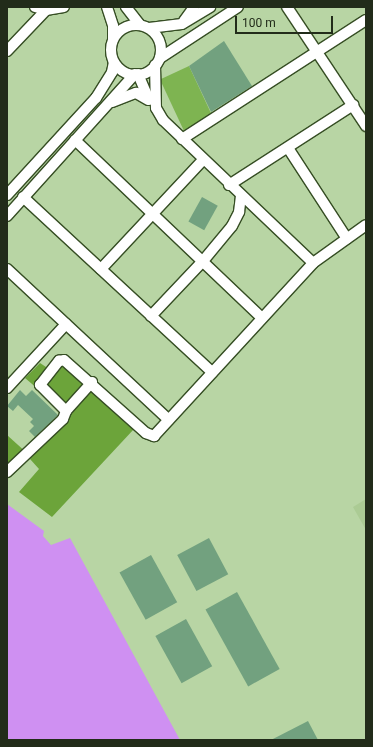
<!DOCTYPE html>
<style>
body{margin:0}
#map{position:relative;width:373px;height:747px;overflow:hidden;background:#b8d5a4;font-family:Roboto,sans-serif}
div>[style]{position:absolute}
.built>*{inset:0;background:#abcb94}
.green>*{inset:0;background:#7eb451;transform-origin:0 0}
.forest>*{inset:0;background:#6ca43a}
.water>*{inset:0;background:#cf90f2}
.building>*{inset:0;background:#72a17f;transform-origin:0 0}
.roads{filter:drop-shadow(1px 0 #364e24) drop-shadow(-1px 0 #364e24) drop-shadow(0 1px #364e24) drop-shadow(0 -1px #364e24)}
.minor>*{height:10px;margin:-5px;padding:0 5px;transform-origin:5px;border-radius:5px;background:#fff}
.minor>.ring{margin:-5px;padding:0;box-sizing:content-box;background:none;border:10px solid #fff;border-radius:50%}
span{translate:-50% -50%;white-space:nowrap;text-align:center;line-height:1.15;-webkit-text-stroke:3px #b8d5a4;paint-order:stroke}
.frame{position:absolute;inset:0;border:8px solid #222c1a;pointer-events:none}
.scale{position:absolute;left:235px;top:16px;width:98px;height:18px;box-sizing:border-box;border:2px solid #222c1a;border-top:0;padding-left:5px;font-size:12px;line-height:14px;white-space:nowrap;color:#222c1a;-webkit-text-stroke:3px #b8d5a4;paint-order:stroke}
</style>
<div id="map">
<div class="built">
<div style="clip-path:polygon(366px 499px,366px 530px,353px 507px)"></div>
</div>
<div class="green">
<div style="left:189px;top:66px;width:56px;height:32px;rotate:65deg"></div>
</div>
<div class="forest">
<div style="clip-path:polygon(40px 363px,52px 371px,59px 365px,67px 366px,86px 383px,65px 407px,45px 395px,25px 378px)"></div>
<div style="clip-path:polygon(90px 389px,134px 429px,52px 517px,19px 492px,39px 469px,30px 459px,71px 415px,71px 410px)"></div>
<div style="clip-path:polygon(7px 435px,28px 454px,7px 480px)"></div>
</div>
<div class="water">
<div style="clip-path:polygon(7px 504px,44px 531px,43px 536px,51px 545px,70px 538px,180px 740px,7px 740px)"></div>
</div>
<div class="building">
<div style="clip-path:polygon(224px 41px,252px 86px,211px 112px,189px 66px)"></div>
<div style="left:202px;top:197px;width:18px;height:28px;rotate:29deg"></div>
<div style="clip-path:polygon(20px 390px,26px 396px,32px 390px,58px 415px,35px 437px,29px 431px,34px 426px,30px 422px,33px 419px,18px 405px,13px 411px,7px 406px)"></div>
<div style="left:209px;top:538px;width:41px;height:36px;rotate:62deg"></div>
<div style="left:151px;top:555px;width:54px;height:36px;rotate:61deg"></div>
<div style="left:237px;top:592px;width:88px;height:36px;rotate:61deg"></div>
<div style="left:186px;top:619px;width:54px;height:35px;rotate:61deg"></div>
<div style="clip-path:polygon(308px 721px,318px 740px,271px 740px)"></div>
</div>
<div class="roads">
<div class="minor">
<div style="left:35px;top:7px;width:11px;rotate:15deg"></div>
<div style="left:46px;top:10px;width:18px;rotate:-9deg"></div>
<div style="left:107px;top:7px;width:20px;rotate:72deg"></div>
<div style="left:113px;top:26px;width:13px;rotate:90deg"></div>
<div style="left:126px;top:7px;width:23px;rotate:52deg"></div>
<div style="left:287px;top:7px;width:143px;rotate:56.4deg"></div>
<div style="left:184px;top:21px;width:17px;rotate:-54deg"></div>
<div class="ring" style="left:111px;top:25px;width:40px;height:40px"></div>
<div style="left:149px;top:28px;width:33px;rotate:-7deg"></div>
<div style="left:182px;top:24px;width:33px;rotate:-31deg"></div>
<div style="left:7px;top:51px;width:57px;rotate:-46.4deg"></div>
<div style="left:160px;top:58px;width:93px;rotate:-33.2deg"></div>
<div style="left:155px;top:65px;width:43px;rotate:88.7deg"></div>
<div style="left:156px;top:108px;width:14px;rotate:60deg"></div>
<div style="left:163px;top:120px;width:207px;rotate:43.6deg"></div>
<div style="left:138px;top:74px;width:28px;rotate:67deg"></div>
<div style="left:112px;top:102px;width:26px;rotate:-21deg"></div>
<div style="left:136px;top:93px;width:14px;rotate:30deg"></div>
<div style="left:182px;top:139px;width:219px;rotate:-32.9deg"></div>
<div style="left:75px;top:140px;width:258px;rotate:43.6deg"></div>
<div style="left:288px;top:148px;width:108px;rotate:57deg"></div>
<div style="left:229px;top:185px;width:148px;rotate:-32.8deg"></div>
<div style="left:7px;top:195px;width:132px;rotate:-47.5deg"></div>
<div style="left:96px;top:98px;width:31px;rotate:-58deg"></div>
<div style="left:112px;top:72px;width:10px;rotate:-79deg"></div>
<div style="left:23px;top:197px;width:258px;rotate:42.8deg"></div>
<div style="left:7px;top:216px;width:191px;rotate:-48deg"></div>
<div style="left:7px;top:269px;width:221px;rotate:43deg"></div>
<div style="left:101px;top:269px;width:149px;rotate:-46.9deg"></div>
<div style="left:151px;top:316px;width:76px;rotate:-46.6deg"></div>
<div style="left:203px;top:261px;width:45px;rotate:-50.4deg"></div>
<div style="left:232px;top:226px;width:16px;rotate:-63deg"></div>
<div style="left:239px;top:212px;width:16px;rotate:-83deg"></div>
<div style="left:7px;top:388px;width:87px;rotate:-47.3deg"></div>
<div style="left:66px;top:411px;width:37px;rotate:-135deg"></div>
<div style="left:40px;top:385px;width:31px;rotate:-52deg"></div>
<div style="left:59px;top:361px;width:5px;rotate:-11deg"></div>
<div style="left:64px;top:360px;width:110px;rotate:41.7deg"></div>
<div style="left:146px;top:433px;width:9px;rotate:21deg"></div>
<div style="left:154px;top:436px;width:235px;rotate:-47.4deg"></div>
<div style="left:313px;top:263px;width:65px;rotate:-35.6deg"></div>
<div style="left:7px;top:472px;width:77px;rotate:-43.4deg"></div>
<div style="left:63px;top:419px;width:9px;rotate:-69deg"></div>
<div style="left:66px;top:411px;width:39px;rotate:-48deg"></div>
</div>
</div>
<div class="frame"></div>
<div class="scale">100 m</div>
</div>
